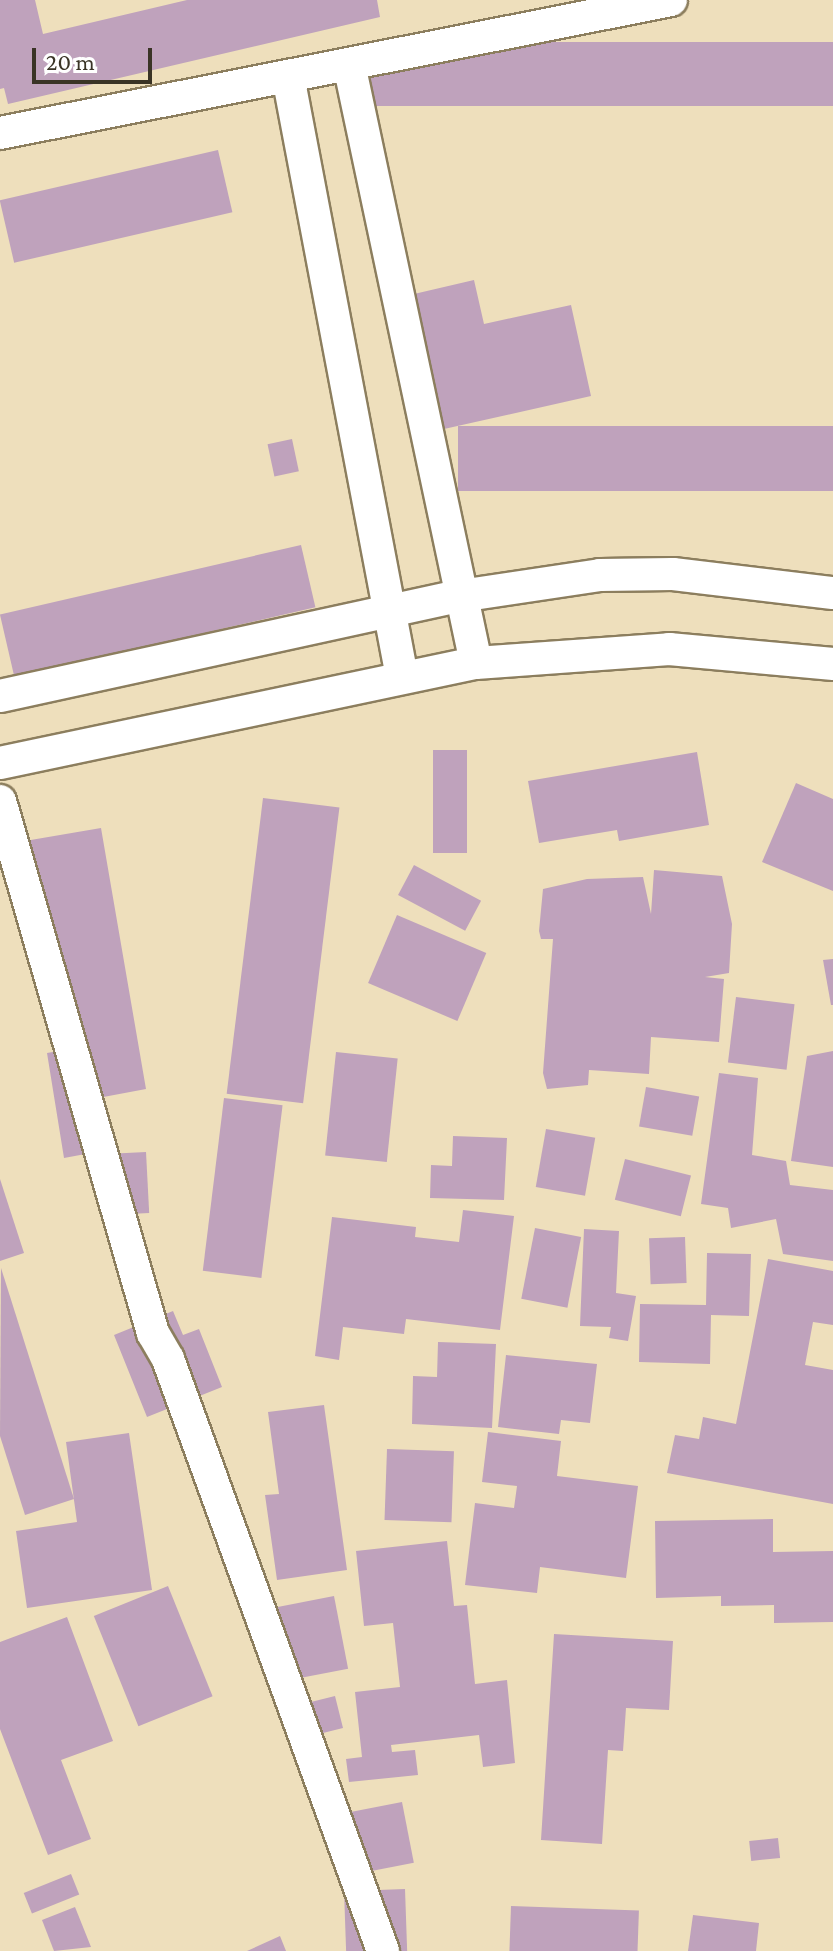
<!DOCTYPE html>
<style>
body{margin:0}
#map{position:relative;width:833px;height:1951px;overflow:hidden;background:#eedfbc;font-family:"Crimson Pro",serif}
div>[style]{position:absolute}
.building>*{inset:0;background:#bfa2bc;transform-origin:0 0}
.roads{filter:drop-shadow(2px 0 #8c7e5e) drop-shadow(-2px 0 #8c7e5e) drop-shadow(0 2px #8c7e5e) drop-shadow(0 -2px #8c7e5e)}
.street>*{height:32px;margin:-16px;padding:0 16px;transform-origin:16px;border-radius:16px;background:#fff}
span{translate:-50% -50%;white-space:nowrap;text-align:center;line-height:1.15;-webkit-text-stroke:8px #fff;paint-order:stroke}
.scale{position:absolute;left:32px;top:48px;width:120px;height:36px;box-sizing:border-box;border:4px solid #3a3426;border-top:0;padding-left:10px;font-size:24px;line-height:28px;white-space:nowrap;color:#3a3426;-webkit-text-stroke:6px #fff;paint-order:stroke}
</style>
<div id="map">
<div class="building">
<div style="clip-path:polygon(0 0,35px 0,43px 34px,187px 0,377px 0,380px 17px,8px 104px,4px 88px,0 89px)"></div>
<div style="left:833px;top:42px;width:64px;height:462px;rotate:90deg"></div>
<div style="left:218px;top:150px;width:64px;height:224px;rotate:77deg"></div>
<div style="clip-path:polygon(474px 280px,484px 324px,571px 305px,591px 396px,444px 429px,414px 294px)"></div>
<div style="left:833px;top:426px;width:65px;height:375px;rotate:90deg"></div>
<div style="left:292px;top:439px;width:33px;height:25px;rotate:78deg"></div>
<div style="left:301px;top:545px;width:64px;height:309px;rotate:77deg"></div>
<div style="left:433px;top:750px;width:34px;height:103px"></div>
<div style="clip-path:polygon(697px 752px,709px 825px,619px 841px,617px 830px,539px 843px,528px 781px)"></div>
<div style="clip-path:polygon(796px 783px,833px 799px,833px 891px,762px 862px)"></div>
<div style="left:263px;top:798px;width:77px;height:298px;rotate:7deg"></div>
<div style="clip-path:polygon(101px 828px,146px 1089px,98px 1098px,107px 1150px,64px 1158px,47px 1053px,76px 1048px,19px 842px)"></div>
<div style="left:414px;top:865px;width:76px;height:34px;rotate:28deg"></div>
<div style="clip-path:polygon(654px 870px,722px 876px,732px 924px,729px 973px,705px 977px,724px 979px,719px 1042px,651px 1037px,649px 1074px,589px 1070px,588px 1085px,547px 1089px,543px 1073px,553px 939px,541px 939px,539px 931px,543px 889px,587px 879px,643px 877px,651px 914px)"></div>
<div style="left:397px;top:915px;width:97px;height:74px;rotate:23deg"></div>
<div style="clip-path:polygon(833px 959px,833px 1005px,831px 1005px,823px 960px)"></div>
<div style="left:736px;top:997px;width:59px;height:66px;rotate:7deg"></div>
<div style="clip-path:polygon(833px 1051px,833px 1167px,791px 1161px,807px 1056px)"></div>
<div style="left:336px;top:1052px;width:62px;height:104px;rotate:6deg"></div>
<div style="clip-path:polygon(719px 1073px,758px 1078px,752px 1155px,786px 1161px,790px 1185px,833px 1190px,833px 1261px,783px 1254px,776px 1219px,731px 1228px,728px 1208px,701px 1204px)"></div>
<div style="left:646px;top:1087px;width:54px;height:40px;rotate:10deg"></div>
<div style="left:224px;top:1098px;width:59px;height:174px;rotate:7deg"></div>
<div style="left:546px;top:1129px;width:50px;height:59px;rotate:10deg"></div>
<div style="clip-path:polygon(453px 1136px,507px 1138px,504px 1200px,430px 1198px,431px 1165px,452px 1166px)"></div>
<div style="left:146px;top:1152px;width:61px;height:45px;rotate:87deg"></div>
<div style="left:625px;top:1159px;width:68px;height:42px;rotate:14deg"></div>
<div style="clip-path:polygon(0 1179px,24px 1253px,0 1261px)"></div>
<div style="clip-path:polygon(463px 1210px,514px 1216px,500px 1330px,406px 1319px,404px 1334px,343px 1327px,339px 1360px,315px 1356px,332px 1217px,416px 1227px,415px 1237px,459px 1242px)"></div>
<div style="left:535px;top:1228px;width:47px;height:72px;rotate:11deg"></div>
<div style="clip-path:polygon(584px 1229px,619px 1231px,616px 1293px,636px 1296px,628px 1341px,609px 1338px,611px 1327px,580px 1326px)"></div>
<div style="left:685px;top:1237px;width:46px;height:36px;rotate:88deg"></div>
<div style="clip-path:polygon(707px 1253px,751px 1254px,749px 1316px,711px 1315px,710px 1364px,639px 1362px,640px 1304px,706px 1305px)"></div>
<div style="clip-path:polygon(768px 1259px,833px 1271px,833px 1325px,813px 1322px,805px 1365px,833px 1370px,833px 1504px,667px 1473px,675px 1435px,699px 1439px,703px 1417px,736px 1424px)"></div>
<div style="clip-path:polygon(1px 1268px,74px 1499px,25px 1515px,0 1436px)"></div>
<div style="clip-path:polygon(173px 1311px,183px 1335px,199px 1329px,222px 1387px,147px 1417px,114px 1335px)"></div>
<div style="clip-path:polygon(438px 1342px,496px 1344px,492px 1428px,412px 1424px,413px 1376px,437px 1377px)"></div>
<div style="clip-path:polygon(506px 1355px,597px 1364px,590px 1423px,561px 1420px,559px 1434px,498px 1427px)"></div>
<div style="clip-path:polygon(324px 1405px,347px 1570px,277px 1580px,265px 1495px,279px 1494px,268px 1412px)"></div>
<div style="clip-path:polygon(488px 1432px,561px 1441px,557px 1476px,638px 1486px,626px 1578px,540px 1567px,537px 1593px,465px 1585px,475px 1503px,514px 1508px,517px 1486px,482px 1482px)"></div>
<div style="clip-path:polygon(129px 1433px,152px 1590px,27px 1608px,16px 1531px,77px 1522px,66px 1442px)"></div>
<div style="left:387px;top:1449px;width:67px;height:71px;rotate:2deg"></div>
<div style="clip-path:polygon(773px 1519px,773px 1552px,833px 1551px,833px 1622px,774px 1623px,774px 1605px,721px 1606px,721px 1596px,656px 1598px,655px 1521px)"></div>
<div style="clip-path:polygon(447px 1541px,454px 1606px,467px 1605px,475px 1684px,507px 1680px,515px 1763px,483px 1767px,479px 1735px,391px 1745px,392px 1752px,415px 1750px,418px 1775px,349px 1782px,346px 1759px,362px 1757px,355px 1692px,400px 1687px,393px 1623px,364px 1626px,356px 1551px)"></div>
<div style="left:168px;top:1586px;width:119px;height:80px;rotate:68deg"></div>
<div style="left:334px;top:1596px;width:74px;height:73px;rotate:79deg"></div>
<div style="clip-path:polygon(67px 1617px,113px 1741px,61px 1760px,91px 1839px,48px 1855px,0 1729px,0 1642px)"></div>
<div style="clip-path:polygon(554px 1634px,673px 1641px,669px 1710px,626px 1708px,623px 1751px,608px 1750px,602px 1844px,541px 1840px)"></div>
<div style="left:335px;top:1696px;width:33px;height:31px;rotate:76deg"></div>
<div style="left:402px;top:1802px;width:62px;height:72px;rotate:79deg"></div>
<div style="left:778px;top:1838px;width:20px;height:29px;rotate:84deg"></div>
<div style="left:71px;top:1874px;width:22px;height:51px;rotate:68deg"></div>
<div style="left:405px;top:1889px;width:62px;height:61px;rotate:88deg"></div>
<div style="left:511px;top:1906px;width:128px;height:45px;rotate:2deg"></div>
<div style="clip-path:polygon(75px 1907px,91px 1947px,54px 1951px,42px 1920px)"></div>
<div style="clip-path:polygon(693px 1915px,759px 1923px,756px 1951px,688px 1951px)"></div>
<div style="clip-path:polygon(280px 1936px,286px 1951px,247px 1951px)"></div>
</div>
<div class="roads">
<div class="street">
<div style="left:349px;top:64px;width:612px;rotate:78.03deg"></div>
<div style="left:288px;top:76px;width:612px;rotate:79.26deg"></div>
<div style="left:0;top:133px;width:684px;rotate:-11.21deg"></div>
<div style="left:0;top:696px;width:471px;rotate:-12.3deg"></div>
<div style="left:460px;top:596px;width:142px;rotate:-8.5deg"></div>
<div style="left:600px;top:575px;width:73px;rotate:-0.8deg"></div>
<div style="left:673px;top:574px;width:161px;rotate:6.8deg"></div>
<div style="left:0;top:763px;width:486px;rotate:-11.9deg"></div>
<div style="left:476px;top:663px;width:194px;rotate:-4.1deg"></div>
<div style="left:669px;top:649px;width:165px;rotate:5.2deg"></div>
<div style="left:0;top:801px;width:554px;rotate:73.96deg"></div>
<div style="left:153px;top:1333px;width:30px;rotate:60deg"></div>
<div style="left:168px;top:1359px;width:630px;rotate:70.04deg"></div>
</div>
</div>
<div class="scale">20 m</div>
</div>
